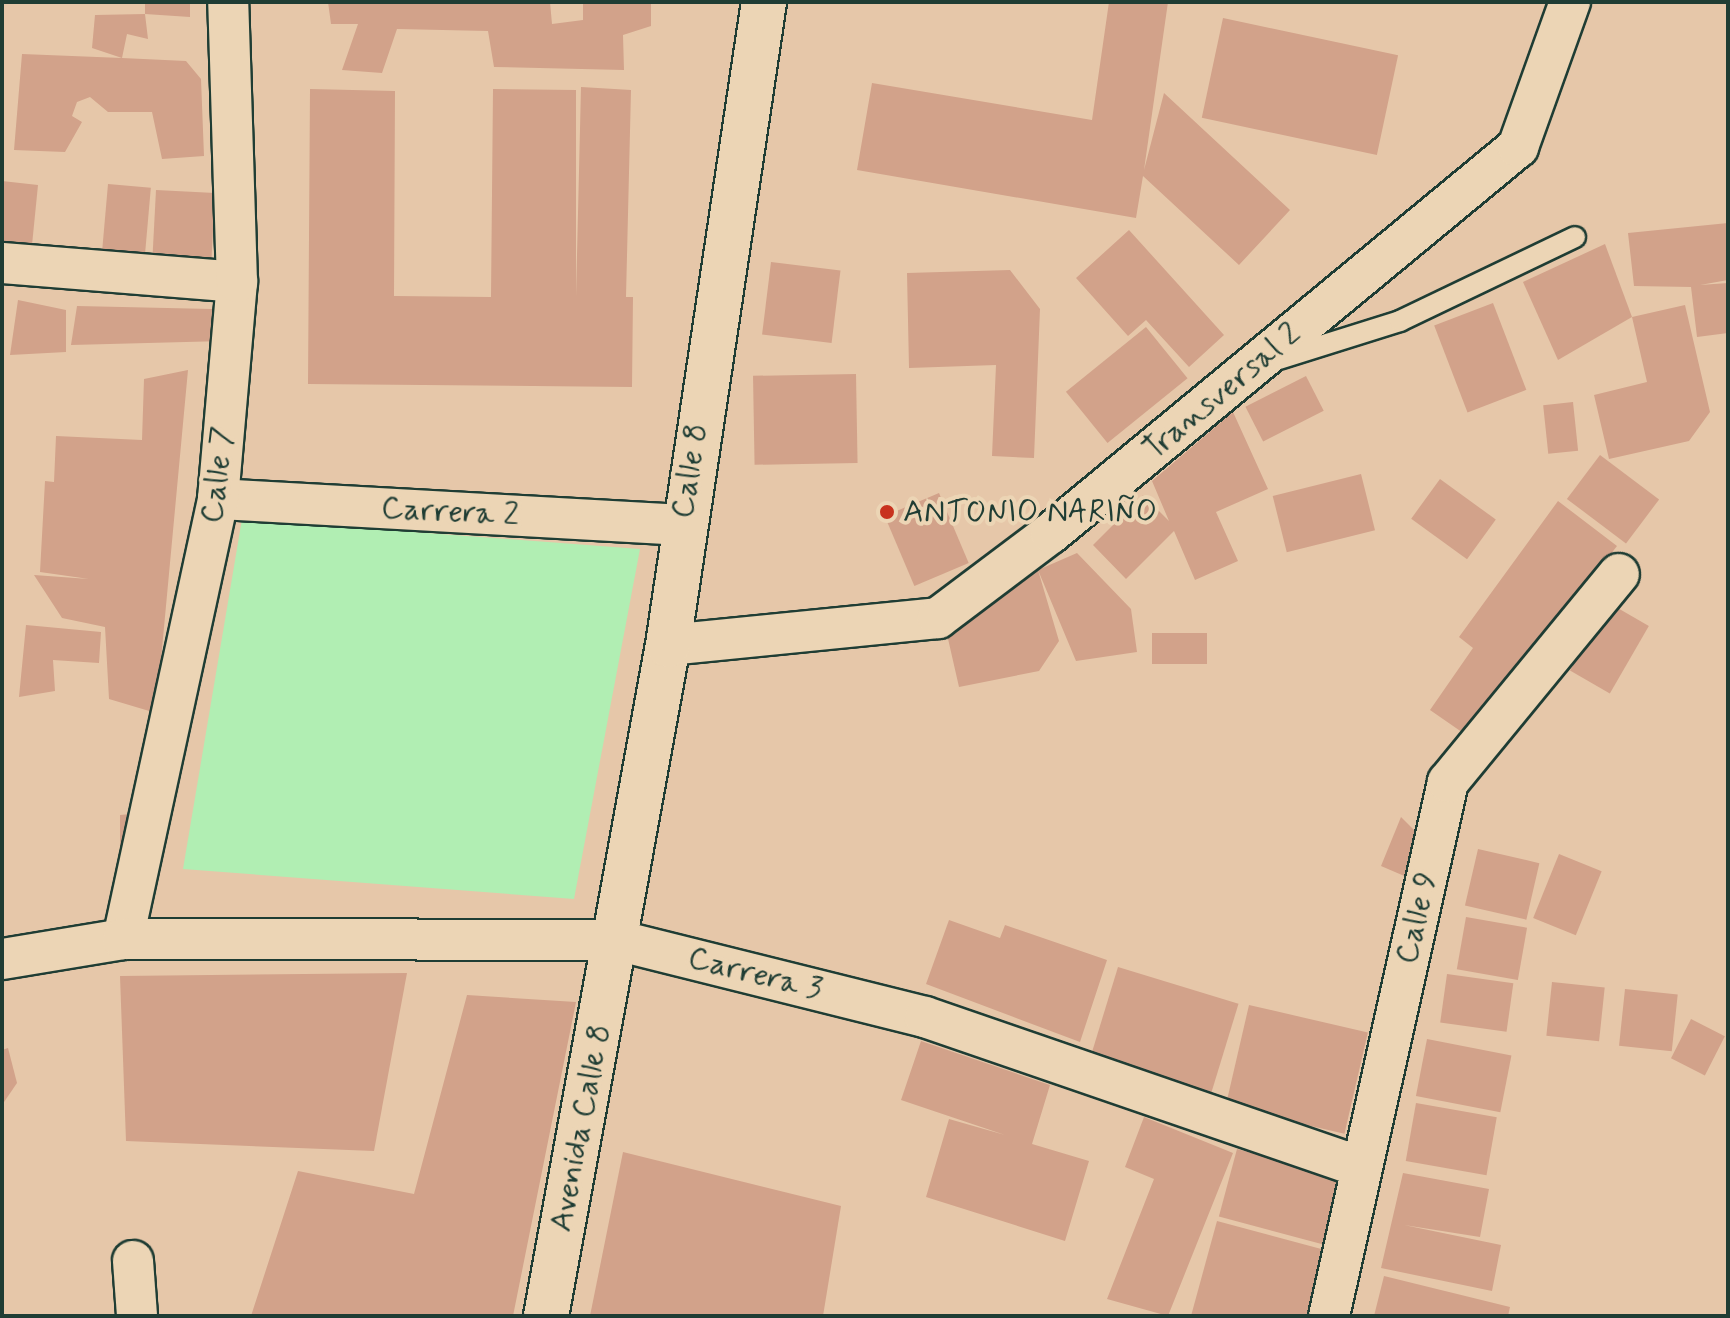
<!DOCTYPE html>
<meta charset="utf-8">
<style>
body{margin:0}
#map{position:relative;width:1730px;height:1318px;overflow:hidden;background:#e6c7a9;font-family:Mynerve,sans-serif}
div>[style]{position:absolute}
.green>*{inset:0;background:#b1eeb3}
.building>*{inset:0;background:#d2a28a;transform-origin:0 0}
.roads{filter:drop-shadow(2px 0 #1f3d34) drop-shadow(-2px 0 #1f3d34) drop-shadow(0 2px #1f3d34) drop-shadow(0 -2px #1f3d34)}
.lane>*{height:20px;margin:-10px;padding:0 10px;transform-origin:10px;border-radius:10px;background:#ecd5b5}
.street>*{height:40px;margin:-20px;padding:0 20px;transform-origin:20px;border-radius:20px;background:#ecd5b5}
.secondary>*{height:44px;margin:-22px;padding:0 22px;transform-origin:22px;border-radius:22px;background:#ecd5b5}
.dots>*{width:22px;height:22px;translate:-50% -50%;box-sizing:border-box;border:4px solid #ecd5b5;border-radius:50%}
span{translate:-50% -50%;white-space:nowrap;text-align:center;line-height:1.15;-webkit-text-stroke:8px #ecd5b5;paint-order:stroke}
.street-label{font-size:32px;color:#1f3d34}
.poi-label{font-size:32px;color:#1f3d34}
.left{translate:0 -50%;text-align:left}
.frame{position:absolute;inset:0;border:4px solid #1f3d34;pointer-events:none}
</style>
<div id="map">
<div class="green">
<div style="clip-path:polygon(242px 519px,640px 549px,574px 899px,183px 869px)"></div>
</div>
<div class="building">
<div style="clip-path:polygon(145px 2px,190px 2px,190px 17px,145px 14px)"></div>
<div style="clip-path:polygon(328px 2px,550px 2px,552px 24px,583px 20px,583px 2px,651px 2px,651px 26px,623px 35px,624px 70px,494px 67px,488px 31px,397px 29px,382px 73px,342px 70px,358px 24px,331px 24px)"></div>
<div style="clip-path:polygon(1109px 2px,1168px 2px,1144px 170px,1164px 93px,1290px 210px,1239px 265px,1143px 176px,1136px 218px,857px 170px,872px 83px,1092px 120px)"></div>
<div style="clip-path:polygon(145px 14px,148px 39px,127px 34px,122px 58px,186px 61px,201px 79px,204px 156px,162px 159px,152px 112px,108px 112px,90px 97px,77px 102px,72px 116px,82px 122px,65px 152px,14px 150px,22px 54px,122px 58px,92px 48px,95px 15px)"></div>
<div style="left:1223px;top:18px;width:179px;height:102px;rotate:12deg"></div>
<div style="clip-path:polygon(581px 87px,631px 90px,626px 297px,633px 297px,632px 387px,308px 384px,310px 89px,395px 91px,394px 296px,491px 297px,493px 89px,576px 90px,576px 297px)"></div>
<div style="clip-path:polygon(2px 181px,38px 185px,32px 245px,2px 242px)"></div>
<div style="left:108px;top:184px;width:43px;height:66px;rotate:5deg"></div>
<div style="left:156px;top:190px;width:59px;height:69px;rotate:3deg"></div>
<div style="clip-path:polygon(1728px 223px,1728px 280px,1700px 285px,1728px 283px,1728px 333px,1697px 337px,1691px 287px,1634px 286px,1628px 233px)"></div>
<div style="clip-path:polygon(1129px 230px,1224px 335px,1189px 367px,1146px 320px,1128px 336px,1076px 278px)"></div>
<div style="clip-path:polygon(1605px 244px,1632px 317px,1558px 360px,1523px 282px)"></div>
<div style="left:771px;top:262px;width:70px;height:73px;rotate:7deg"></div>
<div style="clip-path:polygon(1010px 270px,1040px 309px,1034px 458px,992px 456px,996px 365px,909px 368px,907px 273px)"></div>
<div style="clip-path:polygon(18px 300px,66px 310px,66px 352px,10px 355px)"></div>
<div style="left:1493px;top:303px;width:93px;height:63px;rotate:69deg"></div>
<div style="clip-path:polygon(1685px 305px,1710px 412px,1689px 441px,1609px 459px,1594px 395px,1647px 382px,1632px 317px)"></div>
<div style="clip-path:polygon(77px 306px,212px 309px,224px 341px,71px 345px)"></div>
<div style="left:1146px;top:327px;width:66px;height:103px;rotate:51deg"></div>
<div style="clip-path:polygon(188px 370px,156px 713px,109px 699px,105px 627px,62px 618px,34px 575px,89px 579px,40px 572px,45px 481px,54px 482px,56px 436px,142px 440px,144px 379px)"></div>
<div style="left:856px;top:374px;width:89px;height:103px;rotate:89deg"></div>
<div style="left:1306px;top:376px;width:39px;height:68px;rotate:63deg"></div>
<div style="left:1573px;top:402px;width:49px;height:30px;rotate:84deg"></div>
<div style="clip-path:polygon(1233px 412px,1268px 489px,1216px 512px,1238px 561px,1195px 580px,1174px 531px,1126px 579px,1093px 545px,1143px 495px,1169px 521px,1152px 481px)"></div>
<div style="left:1600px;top:455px;width:74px;height:55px;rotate:37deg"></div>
<div style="left:1361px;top:474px;width:58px;height:91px;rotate:76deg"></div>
<div style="left:1440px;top:479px;width:69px;height:49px;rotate:36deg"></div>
<div style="left:939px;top:493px;width:76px;height:59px;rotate:67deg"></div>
<div style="clip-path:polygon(1558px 501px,1617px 546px,1469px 737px,1430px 710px,1473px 648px,1459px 637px)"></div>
<div style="clip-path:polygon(1077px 553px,1131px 609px,1137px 652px,1076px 661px,1038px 570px,1059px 641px,1039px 671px,959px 687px,946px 630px,1038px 570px)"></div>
<div style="left:1609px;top:603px;width:46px;height:78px;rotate:30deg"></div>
<div style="clip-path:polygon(26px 625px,101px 632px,99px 663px,53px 660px,55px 691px,19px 697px)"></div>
<div style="left:1207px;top:633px;width:31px;height:55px;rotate:90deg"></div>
<div style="clip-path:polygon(141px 813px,139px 846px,120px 854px,120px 815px)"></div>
<div style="clip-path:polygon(1401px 817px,1425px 841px,1409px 878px,1381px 866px)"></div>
<div style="left:1478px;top:849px;width:63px;height:58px;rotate:13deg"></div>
<div style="left:1559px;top:854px;width:46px;height:69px;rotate:22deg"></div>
<div style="left:1466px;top:917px;width:62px;height:53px;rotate:10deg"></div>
<div style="clip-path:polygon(949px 920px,1000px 938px,1005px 925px,1107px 960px,1080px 1042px,926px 984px)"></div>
<div style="left:1118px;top:967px;width:126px;height:94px;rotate:17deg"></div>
<div style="clip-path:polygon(407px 973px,374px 1151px,126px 1141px,120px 976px)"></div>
<div style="left:1447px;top:974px;width:67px;height:49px;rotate:8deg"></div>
<div style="left:1552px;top:982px;width:53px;height:54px;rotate:6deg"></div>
<div style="left:1625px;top:989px;width:53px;height:57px;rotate:6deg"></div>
<div style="clip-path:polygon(467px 995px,576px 1002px,513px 1316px,251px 1316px,298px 1171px,414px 1194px)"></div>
<div style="left:1249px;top:1005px;width:122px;height:104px;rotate:13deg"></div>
<div style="left:1691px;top:1019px;width:38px;height:44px;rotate:27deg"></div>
<div style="left:1427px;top:1039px;width:86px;height:58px;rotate:11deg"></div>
<div style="clip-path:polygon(921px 1041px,1050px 1085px,1032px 1144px,1089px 1161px,1065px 1241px,926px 1197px,949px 1119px,1005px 1135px,901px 1100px)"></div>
<div style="clip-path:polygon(8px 1048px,17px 1083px,2px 1105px,2px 1050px)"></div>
<div style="left:1416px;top:1103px;width:82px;height:59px;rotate:10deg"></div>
<div style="clip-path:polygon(1144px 1117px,1233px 1153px,1168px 1316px,1107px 1299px,1154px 1179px,1125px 1167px)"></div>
<div style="left:1237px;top:1149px;width:114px;height:70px;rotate:15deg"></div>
<div style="clip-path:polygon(623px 1152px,841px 1206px,823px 1316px,590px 1316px)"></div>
<div style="clip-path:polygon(1403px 1173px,1489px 1189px,1480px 1237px,1404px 1225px,1501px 1245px,1492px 1291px,1381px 1268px)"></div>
<div style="clip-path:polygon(1217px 1221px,1325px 1250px,1308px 1316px,1191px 1316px)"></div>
<div style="clip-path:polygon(1384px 1276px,1510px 1307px,1508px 1316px,1374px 1316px)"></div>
</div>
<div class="roads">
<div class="lane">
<div style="left:1279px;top:359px;width:127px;rotate:-17.4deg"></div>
<div style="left:1400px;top:321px;width:194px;rotate:-25.6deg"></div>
</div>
<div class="street">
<div style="left:2px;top:263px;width:236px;rotate:4.6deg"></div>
<div style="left:218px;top:499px;width:464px;rotate:3.2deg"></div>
<div style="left:668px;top:645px;width:271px;rotate:-5.7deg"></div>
<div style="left:938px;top:618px;width:141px;rotate:-37deg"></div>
<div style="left:1051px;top:533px;width:606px;rotate:-39.58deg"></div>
<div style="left:1518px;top:147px;width:154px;rotate:-70.3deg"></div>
<div style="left:123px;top:939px;width:450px;rotate:-77.8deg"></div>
<div style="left:218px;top:499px;width:218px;rotate:-85deg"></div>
<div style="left:237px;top:282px;width:280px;rotate:-91.8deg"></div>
<div style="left:2px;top:959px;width:123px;rotate:-9.4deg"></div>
<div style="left:123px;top:939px;width:493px;rotate:0.1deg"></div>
<div style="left:616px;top:940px;width:318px;rotate:14deg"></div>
<div style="left:925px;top:1017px;width:461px;rotate:19deg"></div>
<div style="left:133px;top:1261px;width:55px;rotate:85.8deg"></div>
<div style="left:1329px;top:1316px;width:547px;rotate:-77.44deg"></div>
<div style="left:1448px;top:782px;width:269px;rotate:-50.6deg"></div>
</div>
<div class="secondary">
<div style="left:546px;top:1316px;width:682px;rotate:-79.7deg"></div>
<div style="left:668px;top:645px;width:650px;rotate:-81.51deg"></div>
</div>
</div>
<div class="dots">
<div style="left:887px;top:512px;background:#c8321e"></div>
</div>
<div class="street-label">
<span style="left:1222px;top:392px;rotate:-40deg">Transversal 2</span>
<span style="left:690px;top:471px;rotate:-81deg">Calle 8</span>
<span style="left:218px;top:475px;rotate:-83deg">Calle 7</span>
<span style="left:450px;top:512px;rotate:3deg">Carrera 2</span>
<span style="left:1417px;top:918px;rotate:-77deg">Calle 9</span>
<span style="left:755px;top:974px;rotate:14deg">Carrera 3</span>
<span style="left:581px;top:1128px;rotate:-79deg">Avenida Calle 8</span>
</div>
<div class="poi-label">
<span class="left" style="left:903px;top:512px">ANTONIO NARIÑO</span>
</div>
<div class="frame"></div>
</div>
